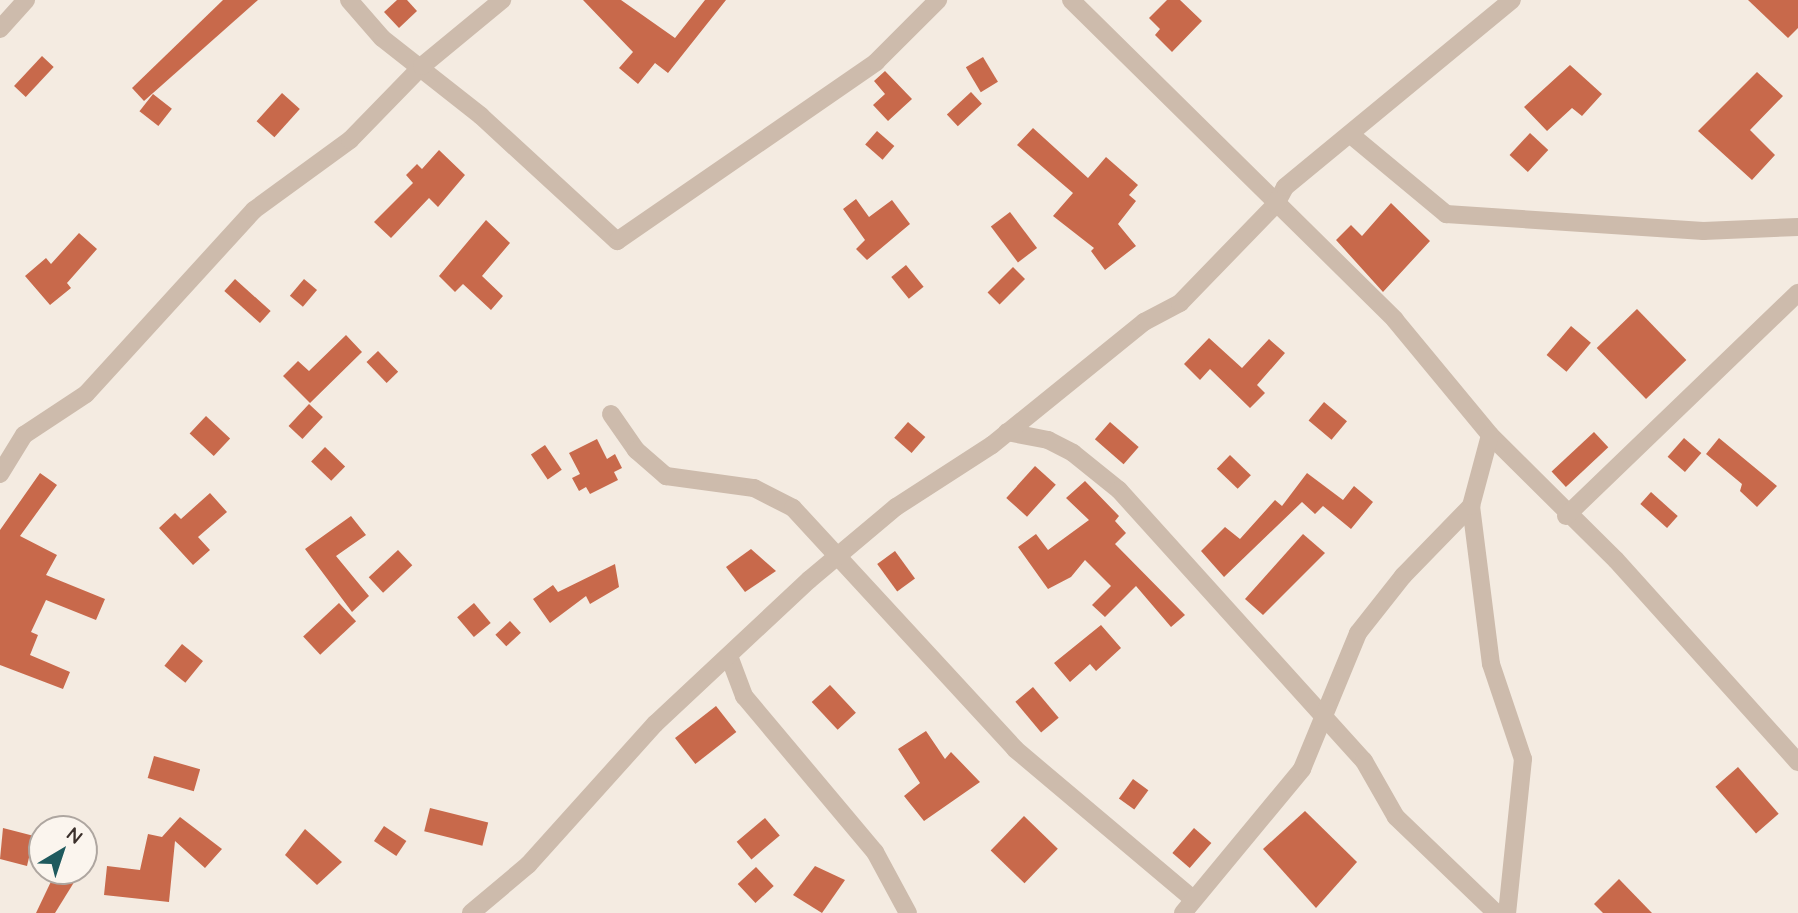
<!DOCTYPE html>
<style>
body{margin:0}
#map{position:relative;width:1798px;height:913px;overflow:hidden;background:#f4ebe1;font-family:Quicksand,sans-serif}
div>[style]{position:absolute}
.building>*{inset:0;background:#c8694b;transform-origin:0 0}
.street>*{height:18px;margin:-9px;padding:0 9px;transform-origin:9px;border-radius:9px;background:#cdbbac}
span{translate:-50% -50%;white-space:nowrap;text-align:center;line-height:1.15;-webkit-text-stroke:5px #fbf5ee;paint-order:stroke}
.north{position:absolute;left:28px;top:815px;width:70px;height:70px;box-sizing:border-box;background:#fbf5ee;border:2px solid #aea6a0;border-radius:50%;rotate:39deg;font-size:19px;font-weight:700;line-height:28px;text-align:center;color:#3b302b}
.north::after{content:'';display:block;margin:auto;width:24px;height:32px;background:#1f5a5e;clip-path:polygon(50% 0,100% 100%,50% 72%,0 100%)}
</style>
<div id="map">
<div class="building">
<div style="clip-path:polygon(223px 0,258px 0,144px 101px,132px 88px)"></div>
<div style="clip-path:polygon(397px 0,407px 0,417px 11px,399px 28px,384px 12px)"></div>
<div style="clip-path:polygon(583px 0,621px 0,675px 38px,705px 0,726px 0,668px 73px,655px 63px,638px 84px,619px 68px,633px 52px)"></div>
<div style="clip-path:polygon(1167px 0,1180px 0,1202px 21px,1172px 52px,1155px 35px,1160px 29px,1149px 18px)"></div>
<div style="clip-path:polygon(1748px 0,1798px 0,1798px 28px,1788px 38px)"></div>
<div style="left:42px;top:56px;width:16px;height:41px;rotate:43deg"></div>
<div style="left:983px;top:57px;width:29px;height:20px;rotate:59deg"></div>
<div style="clip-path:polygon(1570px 65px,1602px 94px,1582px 116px,1572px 108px,1547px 131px,1524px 107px)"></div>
<div style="clip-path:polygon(885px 71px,912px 99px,888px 121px,873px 105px,885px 94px,874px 81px)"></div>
<div style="clip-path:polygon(1757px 72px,1783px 96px,1750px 130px,1775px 155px,1752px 180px,1698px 131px)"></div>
<div style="left:971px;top:92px;width:16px;height:33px;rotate:47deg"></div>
<div style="left:282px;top:93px;width:24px;height:38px;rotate:42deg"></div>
<div style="left:153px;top:94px;width:24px;height:22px;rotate:38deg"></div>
<div style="clip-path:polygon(1033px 128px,1088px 178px,1106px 157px,1138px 185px,1129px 195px,1136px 201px,1118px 224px,1136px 246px,1105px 270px,1091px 251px,1094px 248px,1053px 216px,1073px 193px,1017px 145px)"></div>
<div style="left:877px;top:131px;width:23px;height:18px;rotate:41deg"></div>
<div style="left:1530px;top:133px;width:25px;height:30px;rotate:43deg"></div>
<div style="clip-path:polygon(439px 150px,465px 175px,438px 207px,429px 198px,391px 238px,374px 222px,413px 183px,406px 175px,417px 164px,422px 169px)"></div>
<div style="clip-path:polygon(856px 199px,869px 217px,892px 200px,910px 224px,867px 260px,856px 249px,865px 240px,843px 209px)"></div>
<div style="clip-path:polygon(1391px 203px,1430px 241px,1383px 292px,1336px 240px,1351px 225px,1362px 236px)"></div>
<div style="left:1010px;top:212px;width:45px;height:24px;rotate:53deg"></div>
<div style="clip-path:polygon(486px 220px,510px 243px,482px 276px,503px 296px,491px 310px,463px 284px,455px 292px,439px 276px)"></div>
<div style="clip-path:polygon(79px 233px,97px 249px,67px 283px,71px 288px,50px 305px,25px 276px,46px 258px,51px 264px)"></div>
<div style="left:906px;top:265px;width:28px;height:19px;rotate:51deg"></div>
<div style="left:1013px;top:267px;width:17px;height:36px;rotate:45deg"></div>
<div style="left:235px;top:279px;width:48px;height:16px;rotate:42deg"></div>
<div style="left:304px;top:279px;width:17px;height:22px;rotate:40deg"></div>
<div style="left:1637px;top:309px;width:71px;height:56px;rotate:46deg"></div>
<div style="left:1571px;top:326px;width:26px;height:38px;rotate:40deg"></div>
<div style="clip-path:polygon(346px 335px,362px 352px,310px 403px,283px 376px,298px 361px,309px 371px)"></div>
<div style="clip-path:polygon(1209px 338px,1242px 368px,1269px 339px,1285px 353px,1257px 385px,1265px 393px,1250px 408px,1210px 369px,1200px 380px,1184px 364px)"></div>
<div style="left:378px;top:351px;width:29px;height:16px;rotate:46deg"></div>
<div style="left:1324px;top:402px;width:30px;height:24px;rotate:40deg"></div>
<div style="left:309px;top:404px;width:19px;height:30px;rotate:43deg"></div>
<div style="left:206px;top:416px;width:33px;height:24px;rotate:43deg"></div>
<div style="left:908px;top:422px;width:23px;height:21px;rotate:41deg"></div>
<div style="left:1110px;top:422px;width:38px;height:23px;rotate:41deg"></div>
<div style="left:1594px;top:432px;width:21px;height:58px;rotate:47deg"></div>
<div style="left:1684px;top:438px;width:23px;height:25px;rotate:41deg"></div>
<div style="clip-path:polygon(1719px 438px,1777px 486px,1757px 507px,1740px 491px,1742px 484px,1706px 454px)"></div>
<div style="clip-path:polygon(597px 439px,607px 459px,615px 454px,622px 468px,614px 472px,618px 480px,590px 494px,586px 487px,579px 491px,572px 478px,580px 474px,569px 453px)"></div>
<div style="left:545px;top:445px;width:30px;height:17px;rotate:56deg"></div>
<div style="left:325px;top:447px;width:28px;height:20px;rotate:44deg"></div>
<div style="left:1230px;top:455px;width:29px;height:19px;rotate:44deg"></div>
<div style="left:1035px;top:466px;width:28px;height:43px;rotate:42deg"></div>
<div style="clip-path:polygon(40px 473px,57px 485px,20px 536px,57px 555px,46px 575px,105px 599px,96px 620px,46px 600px,31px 632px,38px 635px,30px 655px,70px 672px,63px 689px,0 665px,0 530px)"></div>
<div style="clip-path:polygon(1307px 473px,1343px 500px,1354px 486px,1373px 502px,1351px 529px,1323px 506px,1315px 514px,1302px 502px,1224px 577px,1201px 551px,1225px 527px,1240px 539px,1275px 500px,1282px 506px)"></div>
<div style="clip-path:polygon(1085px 481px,1119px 516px,1115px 521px,1126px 533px,1115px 544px,1185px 615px,1171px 627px,1136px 586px,1105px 617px,1092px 605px,1111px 586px,1085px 560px,1071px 577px,1048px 589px,1018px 547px,1036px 534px,1048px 550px,1089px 520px,1066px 498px)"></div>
<div style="left:1651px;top:492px;width:36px;height:16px;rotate:42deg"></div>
<div style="clip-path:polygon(210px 493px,227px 512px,198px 537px,210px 550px,193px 565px,159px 528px,175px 513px,181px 519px)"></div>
<div style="clip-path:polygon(351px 516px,366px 535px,336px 556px,369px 596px,352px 612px,305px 549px)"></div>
<div style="clip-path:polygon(1303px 534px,1325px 553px,1263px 615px,1245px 599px)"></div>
<div style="clip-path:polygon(751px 549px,776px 571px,745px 592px,726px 567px)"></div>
<div style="left:398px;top:550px;width:21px;height:40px;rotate:47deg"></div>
<div style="left:895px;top:551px;width:34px;height:22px;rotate:54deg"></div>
<div style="clip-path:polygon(615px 564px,619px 587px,590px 604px,586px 596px,550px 623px,533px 599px,553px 585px,558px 592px)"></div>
<div style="left:339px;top:603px;width:25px;height:49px;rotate:47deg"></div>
<div style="left:474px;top:603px;width:26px;height:22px;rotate:50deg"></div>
<div style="left:510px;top:621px;width:16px;height:20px;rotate:47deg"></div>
<div style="clip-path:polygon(1101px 625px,1121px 648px,1096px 671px,1090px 664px,1070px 682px,1054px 663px)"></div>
<div style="left:182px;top:644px;width:27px;height:28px;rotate:39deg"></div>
<div style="left:830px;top:685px;width:38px;height:25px;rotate:47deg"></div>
<div style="left:1033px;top:687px;width:40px;height:23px;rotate:50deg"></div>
<div style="left:716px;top:706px;width:33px;height:52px;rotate:52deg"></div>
<div style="clip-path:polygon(926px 731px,945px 759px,951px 752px,980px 782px,924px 821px,904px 796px,920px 783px,898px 749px)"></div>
<div style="left:154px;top:756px;width:48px;height:23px;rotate:16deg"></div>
<div style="left:1738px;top:767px;width:62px;height:30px;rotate:49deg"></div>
<div style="left:1133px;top:779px;width:19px;height:24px;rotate:36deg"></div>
<div style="left:430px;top:808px;width:60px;height:24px;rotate:14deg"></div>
<div style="clip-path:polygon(1305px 811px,1357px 862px,1316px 908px,1263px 849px)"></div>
<div style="left:1024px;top:816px;width:47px;height:48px;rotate:44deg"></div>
<div style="clip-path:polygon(180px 817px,222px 849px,205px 868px,175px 841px,169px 902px,104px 895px,107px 866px,140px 870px,148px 834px,162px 837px)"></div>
<div style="left:765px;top:818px;width:23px;height:37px;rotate:50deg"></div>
<div style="left:384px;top:826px;width:27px;height:18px;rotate:34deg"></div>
<div style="clip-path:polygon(3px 828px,34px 836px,27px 866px,0 859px)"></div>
<div style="left:1194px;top:828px;width:23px;height:33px;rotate:41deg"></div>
<div style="clip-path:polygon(305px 829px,342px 862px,317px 885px,285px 855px)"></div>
<div style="clip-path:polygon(815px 866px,845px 880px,822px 913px,793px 895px)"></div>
<div style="left:756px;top:867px;width:26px;height:25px;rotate:47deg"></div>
<div style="clip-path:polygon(56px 871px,81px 871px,55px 913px,36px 913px)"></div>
<div style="clip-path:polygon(1619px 879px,1652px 913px,1603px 913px,1594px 904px)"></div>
</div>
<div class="street">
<div style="left:349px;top:0;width:50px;rotate:49deg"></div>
<div style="left:382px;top:38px;width:126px;rotate:38.2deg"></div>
<div style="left:481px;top:116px;width:185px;rotate:42.6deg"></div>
<div style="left:617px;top:241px;width:315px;rotate:-34.6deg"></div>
<div style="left:876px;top:62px;width:88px;rotate:-45deg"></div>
<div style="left:1071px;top:0;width:455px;rotate:44.6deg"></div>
<div style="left:1395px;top:320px;width:149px;rotate:50.4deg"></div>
<div style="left:1490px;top:435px;width:177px;rotate:44.8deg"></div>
<div style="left:1616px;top:560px;width:272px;rotate:48deg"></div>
<div style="left:0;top:29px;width:39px;rotate:-48deg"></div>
<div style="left:1351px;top:135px;width:124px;rotate:39.7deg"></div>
<div style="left:1446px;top:214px;width:258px;rotate:3.8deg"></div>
<div style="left:1703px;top:231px;width:95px;rotate:-2.4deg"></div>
<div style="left:611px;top:414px;width:44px;rotate:55.2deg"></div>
<div style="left:636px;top:450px;width:40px;rotate:41deg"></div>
<div style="left:666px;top:476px;width:89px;rotate:7.8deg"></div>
<div style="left:754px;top:488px;width:44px;rotate:27.1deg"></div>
<div style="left:793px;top:508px;width:328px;rotate:47.3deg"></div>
<div style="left:1015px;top:749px;width:231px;rotate:40.1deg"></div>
<div style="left:1007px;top:432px;width:42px;rotate:11deg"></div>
<div style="left:1048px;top:440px;width:28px;rotate:27deg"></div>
<div style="left:1073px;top:453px;width:59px;rotate:38.8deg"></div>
<div style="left:1119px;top:490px;width:365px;rotate:47.9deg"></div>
<div style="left:1364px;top:761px;width:64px;rotate:60.3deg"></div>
<div style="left:1396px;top:817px;width:139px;rotate:43.8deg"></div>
<div style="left:0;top:474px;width:46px;rotate:-58.4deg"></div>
<div style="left:24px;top:435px;width:74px;rotate:-33.5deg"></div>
<div style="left:86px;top:394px;width:249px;rotate:-47.6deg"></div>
<div style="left:254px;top:210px;width:119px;rotate:-36.1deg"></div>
<div style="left:350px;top:140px;width:103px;rotate:-45.8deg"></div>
<div style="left:422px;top:66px;width:104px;rotate:-39.5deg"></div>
<div style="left:1471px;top:506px;width:159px;rotate:82.8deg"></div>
<div style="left:1491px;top:664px;width:100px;rotate:71.4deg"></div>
<div style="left:1523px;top:759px;width:155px;rotate:95.9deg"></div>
<div style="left:1566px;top:516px;width:322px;rotate:-43.9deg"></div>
<div style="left:729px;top:656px;width:43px;rotate:69.4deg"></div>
<div style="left:744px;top:696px;width:204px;rotate:50deg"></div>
<div style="left:875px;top:852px;width:69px;rotate:61.6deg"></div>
<div style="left:471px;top:913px;width:75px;rotate:-40.1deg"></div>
<div style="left:528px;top:865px;width:190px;rotate:-48deg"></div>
<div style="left:655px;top:724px;width:211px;rotate:-43.1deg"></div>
<div style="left:809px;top:580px;width:114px;rotate:-40deg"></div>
<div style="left:896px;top:507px;width:114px;rotate:-32.9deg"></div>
<div style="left:992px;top:445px;width:196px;rotate:-39deg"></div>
<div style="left:1144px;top:322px;width:41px;rotate:-27.8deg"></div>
<div style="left:1180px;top:303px;width:138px;rotate:-45.9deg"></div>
<div style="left:1276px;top:204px;width:19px;rotate:-62deg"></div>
<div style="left:1285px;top:187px;width:294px;rotate:-39.5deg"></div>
<div style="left:1183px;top:913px;width:187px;rotate:-50.4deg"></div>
<div style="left:1302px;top:769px;width:147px;rotate:-67.6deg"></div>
<div style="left:1358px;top:633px;width:73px;rotate:-51.7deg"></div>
<div style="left:1403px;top:576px;width:98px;rotate:-45.8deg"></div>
<div style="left:1471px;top:506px;width:73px;rotate:-75deg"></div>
</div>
<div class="north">N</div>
</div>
